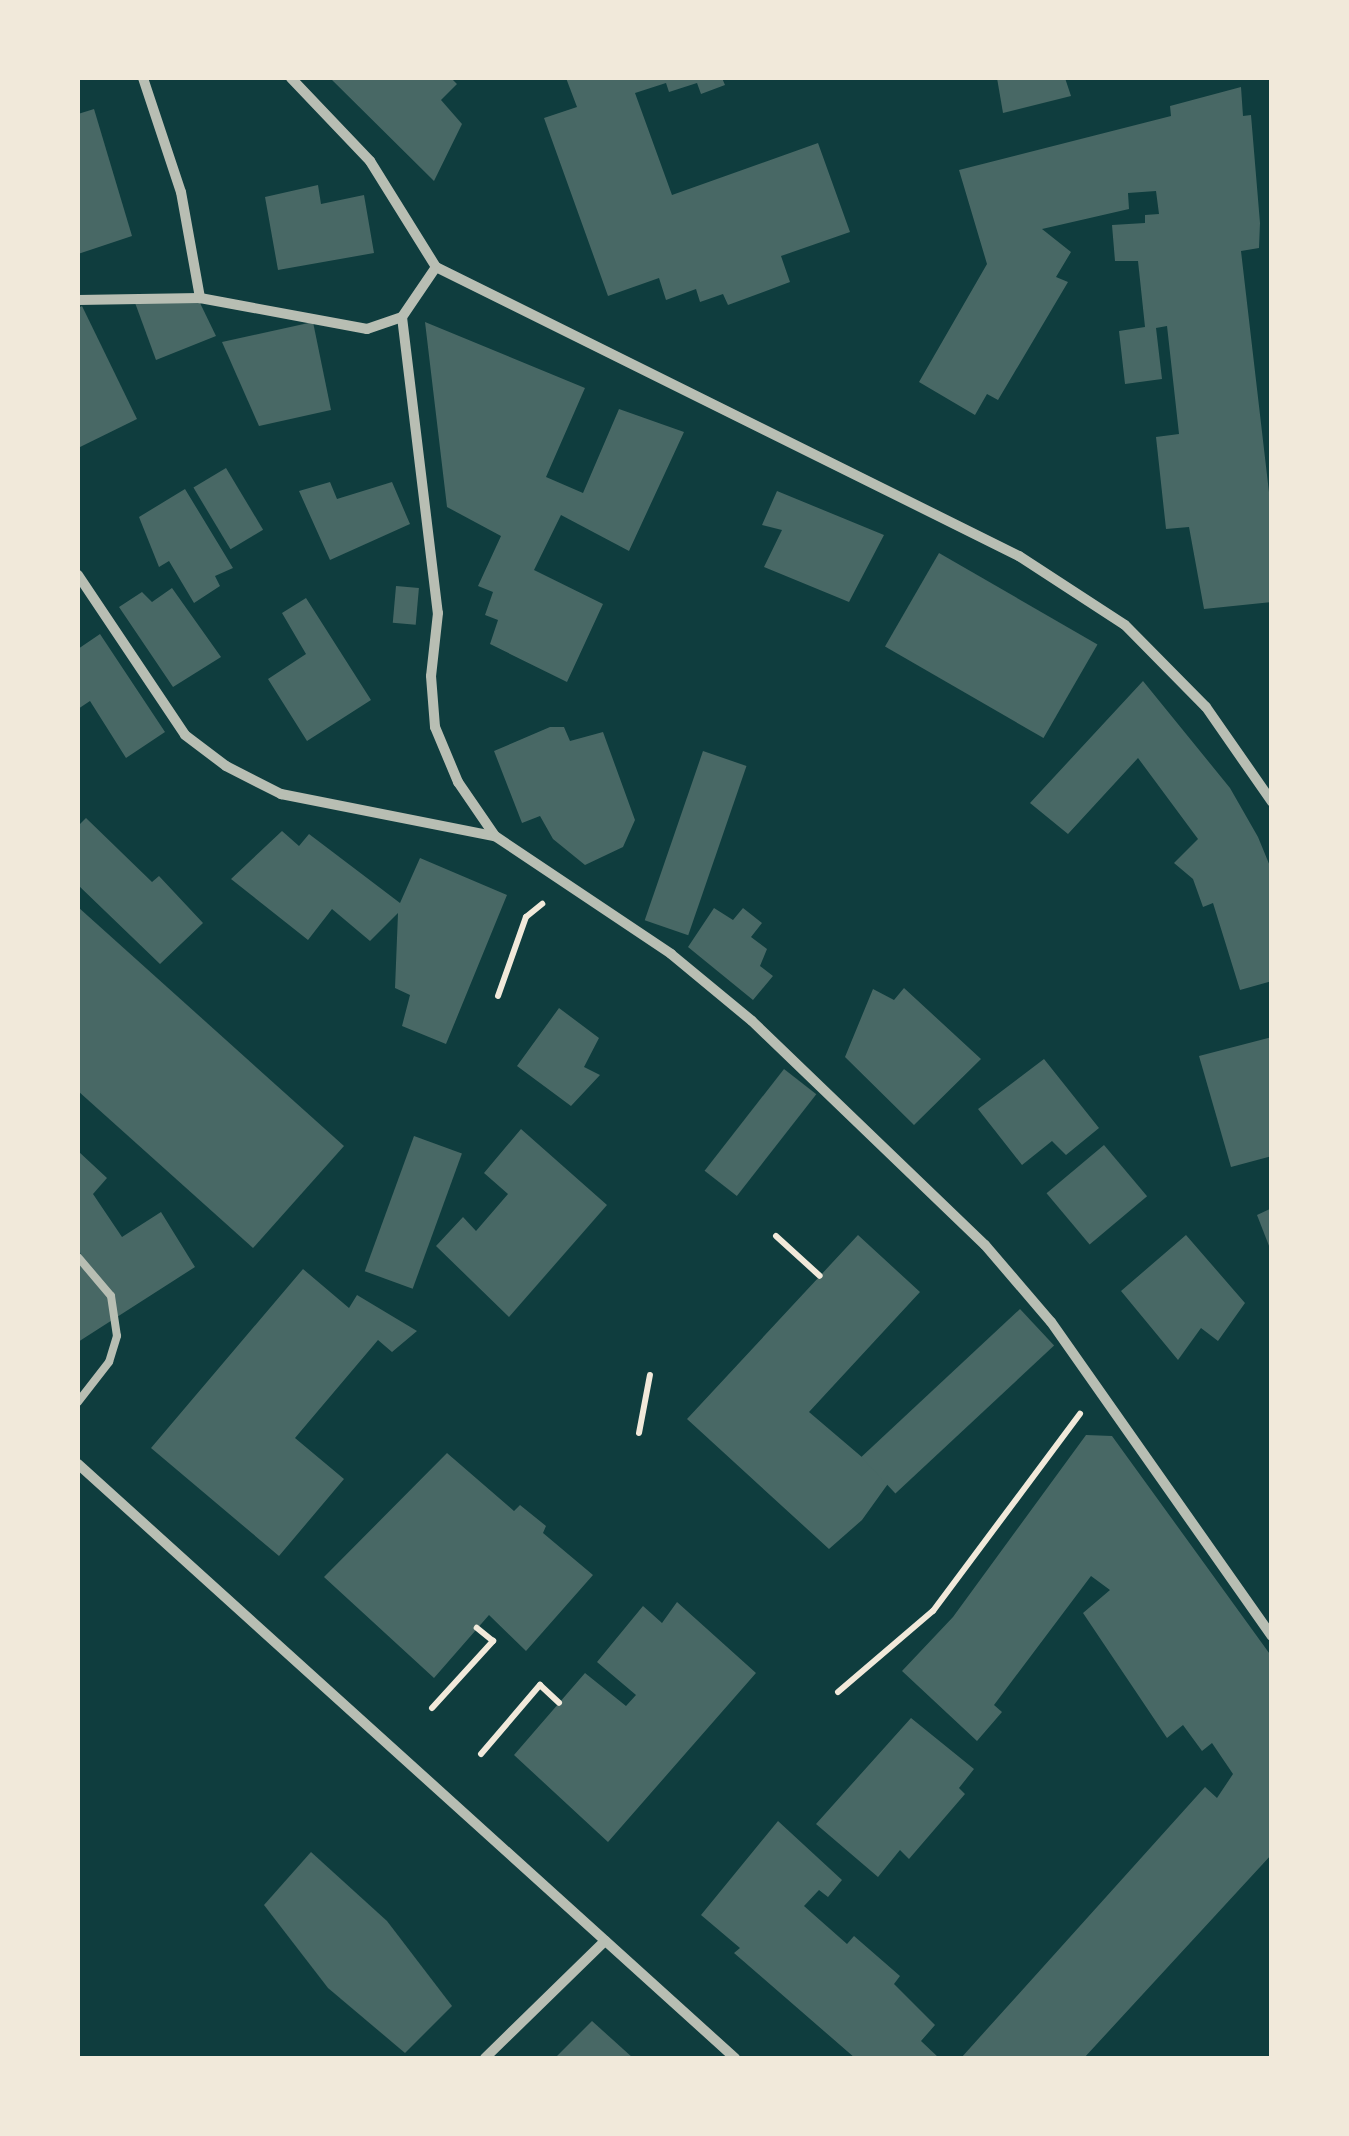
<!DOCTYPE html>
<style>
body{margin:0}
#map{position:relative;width:1349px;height:2136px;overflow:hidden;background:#0f3d3e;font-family:"Open Sans",sans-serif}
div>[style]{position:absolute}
.building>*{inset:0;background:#486865;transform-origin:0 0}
.path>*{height:6px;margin:-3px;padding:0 3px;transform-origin:3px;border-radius:3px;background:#f1e9da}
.service>*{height:8px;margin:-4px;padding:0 4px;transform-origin:4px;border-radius:4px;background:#b8beb3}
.minor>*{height:10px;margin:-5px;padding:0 5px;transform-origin:5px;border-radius:5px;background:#b8beb3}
span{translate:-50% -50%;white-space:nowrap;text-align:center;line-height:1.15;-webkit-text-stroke:8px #f1e9da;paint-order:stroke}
.frame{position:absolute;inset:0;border:80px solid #f1e9da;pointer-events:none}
</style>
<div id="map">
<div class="building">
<div style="clip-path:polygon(330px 78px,451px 78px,457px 84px,441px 100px,462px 124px,434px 181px)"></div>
<div style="clip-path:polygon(566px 78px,722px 78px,725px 85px,701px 94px,697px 83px,669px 92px,666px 83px,635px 93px,672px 195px,818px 143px,850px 232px,781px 256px,790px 282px,728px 305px,723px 294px,700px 302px,696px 289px,666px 300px,659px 278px,608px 296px,544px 118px,577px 107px)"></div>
<div style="clip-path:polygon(997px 78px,1065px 78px,1071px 96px,1003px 113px)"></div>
<div style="clip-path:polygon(1241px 87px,1243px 116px,1251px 115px,1260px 223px,1259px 248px,1241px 251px,1272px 518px,1272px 602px,1204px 609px,1189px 527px,1166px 529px,1156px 437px,1179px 434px,1167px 326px,1156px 328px,1162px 379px,1125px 384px,1119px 331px,1145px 327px,1138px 261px,1115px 261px,1112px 225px,1145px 223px,1145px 215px,1159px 214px,1156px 191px,1128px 193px,1129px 209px,1042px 229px,1071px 252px,1056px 277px,1068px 282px,998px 400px,987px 394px,975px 415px,919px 382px,987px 264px,959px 170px,1171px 116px,1170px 106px)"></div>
<div style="clip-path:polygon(94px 109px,132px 236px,78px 254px,78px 114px)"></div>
<div style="clip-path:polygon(318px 185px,321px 204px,364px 195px,374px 253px,278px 270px,265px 197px)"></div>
<div style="clip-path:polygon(134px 300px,200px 303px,216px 336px,156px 360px)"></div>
<div style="clip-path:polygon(82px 306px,137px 419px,78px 448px,78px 308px)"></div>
<div style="clip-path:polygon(313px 322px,331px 410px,259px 426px,222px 342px)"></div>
<div style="clip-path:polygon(425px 322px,585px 388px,546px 477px,583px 493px,619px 409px,684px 432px,629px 551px,561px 515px,534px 570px,603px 604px,567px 682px,490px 644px,498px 620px,485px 615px,493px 592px,478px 586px,501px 536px,447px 507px)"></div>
<div style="left:226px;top:468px;width:72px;height:38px;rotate:59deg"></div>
<div style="clip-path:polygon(330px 482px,337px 499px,392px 482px,410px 524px,330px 560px,299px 491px)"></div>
<div style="clip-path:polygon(185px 489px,233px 568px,215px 576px,220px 586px,194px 603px,169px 561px,159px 567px,139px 517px)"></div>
<div style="clip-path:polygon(777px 491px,884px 535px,849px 602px,764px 567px,782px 530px,762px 525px)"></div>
<div style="left:939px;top:553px;width:183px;height:108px;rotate:30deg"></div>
<div style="left:396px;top:586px;width:23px;height:37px;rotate:5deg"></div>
<div style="clip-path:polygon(172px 588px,221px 657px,173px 687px,119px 607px,142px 592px,152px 602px)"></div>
<div style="clip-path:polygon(306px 598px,371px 700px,307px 741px,268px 679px,306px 654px,282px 613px)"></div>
<div style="clip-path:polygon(100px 634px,165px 732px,126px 758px,90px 701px,78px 709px,78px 649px)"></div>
<div style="clip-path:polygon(1143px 681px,1230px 788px,1258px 837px,1272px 871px,1272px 981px,1240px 990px,1213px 903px,1203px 907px,1193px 879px,1174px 863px,1198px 839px,1138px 758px,1068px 834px,1030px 803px)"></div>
<div style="clip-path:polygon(550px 727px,564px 727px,570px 741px,603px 732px,635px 820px,623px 847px,585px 865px,553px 839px,540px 816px,522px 823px,494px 751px)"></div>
<div style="left:703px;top:751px;width:46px;height:179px;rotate:19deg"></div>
<div style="clip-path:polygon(86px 818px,152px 882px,159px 876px,203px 923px,160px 964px,78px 885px,78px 826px)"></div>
<div style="clip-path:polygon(282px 831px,299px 846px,309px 834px,400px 903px,420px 858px,507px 895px,446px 1044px,402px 1026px,410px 995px,395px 988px,398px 913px,370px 941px,332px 909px,308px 940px,231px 879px)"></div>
<div style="clip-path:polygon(78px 907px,344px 1146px,253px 1248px,78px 1091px)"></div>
<div style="clip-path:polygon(714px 908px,733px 920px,743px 908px,762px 923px,751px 937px,767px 949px,760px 966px,773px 976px,753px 1000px,688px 947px)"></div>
<div style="clip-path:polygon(904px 988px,981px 1059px,914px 1125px,845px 1057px,873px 989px,894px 1000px)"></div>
<div style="clip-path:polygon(559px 1008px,599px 1038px,584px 1067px,600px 1075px,571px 1106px,517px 1066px)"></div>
<div style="clip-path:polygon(1272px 1037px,1272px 1156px,1231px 1167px,1199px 1056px)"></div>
<div style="clip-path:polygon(1044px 1059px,1099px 1128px,1066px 1155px,1052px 1141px,1022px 1165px,978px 1109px)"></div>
<div style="left:784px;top:1069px;width:41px;height:129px;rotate:38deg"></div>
<div style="clip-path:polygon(521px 1129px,607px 1205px,509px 1317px,436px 1246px,463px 1217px,476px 1231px,508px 1194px,484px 1173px)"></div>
<div style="left:414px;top:1136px;width:51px;height:144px;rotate:20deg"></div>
<div style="left:1104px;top:1145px;width:67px;height:75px;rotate:50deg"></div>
<div style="clip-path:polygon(78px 1151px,107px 1178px,93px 1194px,122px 1237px,161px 1212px,195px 1267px,78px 1342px,78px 1262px,83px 1258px,78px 1249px)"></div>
<div style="clip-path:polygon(1272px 1208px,1272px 1251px,1271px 1251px,1257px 1215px)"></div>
<div style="clip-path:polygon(858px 1235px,920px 1292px,809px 1412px,890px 1481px,862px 1520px,829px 1549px,687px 1419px)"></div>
<div style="clip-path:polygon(1186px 1235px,1245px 1303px,1218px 1341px,1201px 1328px,1178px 1360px,1121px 1291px)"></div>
<div style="clip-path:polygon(303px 1269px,349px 1308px,357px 1295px,417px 1331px,392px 1352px,378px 1340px,295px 1438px,344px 1479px,279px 1556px,151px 1448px)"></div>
<div style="left:1020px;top:1309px;width:50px;height:217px;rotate:47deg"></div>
<div style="clip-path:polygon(1086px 1435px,1112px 1436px,1272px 1657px,1272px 1854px,1084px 2058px,961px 2058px,1205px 1787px,1217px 1798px,1233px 1774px,1212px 1743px,1202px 1751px,1183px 1725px,1167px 1738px,1083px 1613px,1110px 1590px,1091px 1576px,994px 1705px,1002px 1712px,977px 1741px,902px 1671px,953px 1617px)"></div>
<div style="clip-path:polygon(447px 1453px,514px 1511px,520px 1505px,546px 1526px,543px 1533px,593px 1575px,526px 1651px,489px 1615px,434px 1678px,324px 1577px)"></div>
<div style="clip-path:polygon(677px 1602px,756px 1673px,608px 1842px,514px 1755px,585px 1673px,626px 1706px,636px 1695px,597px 1662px,643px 1606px,662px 1623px)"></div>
<div style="clip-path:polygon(911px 1718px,974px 1769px,959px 1788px,965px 1794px,909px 1859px,900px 1850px,878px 1877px,816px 1824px)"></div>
<div style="clip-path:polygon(778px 1821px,842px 1880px,828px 1897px,819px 1890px,804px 1906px,847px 1944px,854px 1936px,900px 1976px,894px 1984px,935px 2025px,921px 2041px,939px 2058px,855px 2058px,734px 1953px,740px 1948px,701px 1915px)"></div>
<div style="clip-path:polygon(311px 1852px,387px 1921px,452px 2006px,405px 2053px,328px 1988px,264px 1905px)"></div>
<div style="clip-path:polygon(592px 2021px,633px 2058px,555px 2058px)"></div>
</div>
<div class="path">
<div style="left:498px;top:996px;width:84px;rotate:-70.5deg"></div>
<div style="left:526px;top:917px;width:21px;rotate:-39deg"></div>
<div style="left:776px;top:1236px;width:59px;rotate:42.3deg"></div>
<div style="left:639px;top:1433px;width:59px;rotate:-79.3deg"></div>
<div style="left:838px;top:1692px;width:125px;rotate:-40.5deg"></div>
<div style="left:933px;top:1611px;width:246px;rotate:-53.3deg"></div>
<div style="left:432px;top:1708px;width:91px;rotate:-47.7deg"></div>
<div style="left:493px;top:1641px;width:21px;rotate:-141deg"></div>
<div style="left:481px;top:1754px;width:91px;rotate:-49.5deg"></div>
<div style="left:540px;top:1685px;width:26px;rotate:43deg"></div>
</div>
<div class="service">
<div style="left:78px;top:1257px;width:51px;rotate:49.8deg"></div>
<div style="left:111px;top:1296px;width:40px;rotate:81.5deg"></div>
<div style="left:117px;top:1336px;width:27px;rotate:107deg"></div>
<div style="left:109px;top:1362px;width:51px;rotate:127.8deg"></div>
</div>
<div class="minor">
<div style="left:143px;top:78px;width:120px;rotate:71.6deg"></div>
<div style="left:181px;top:192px;width:108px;rotate:79.8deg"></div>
<div style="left:291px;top:78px;width:115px;rotate:46.4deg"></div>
<div style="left:370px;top:161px;width:125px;rotate:58.1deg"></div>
<div style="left:436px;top:267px;width:651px;rotate:26.37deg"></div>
<div style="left:1019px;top:556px;width:126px;rotate:33.1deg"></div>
<div style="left:1125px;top:625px;width:115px;rotate:45.4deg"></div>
<div style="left:1206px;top:707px;width:116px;rotate:55.2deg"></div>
<div style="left:436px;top:267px;width:60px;rotate:124.2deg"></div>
<div style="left:402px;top:317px;width:298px;rotate:83.1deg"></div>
<div style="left:438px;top:613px;width:63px;rotate:96.3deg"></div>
<div style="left:431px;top:676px;width:51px;rotate:85.5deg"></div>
<div style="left:435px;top:727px;width:60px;rotate:67.3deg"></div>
<div style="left:458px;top:782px;width:65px;rotate:55.6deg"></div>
<div style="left:495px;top:836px;width:212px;rotate:33.8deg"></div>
<div style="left:671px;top:954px;width:105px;rotate:39.6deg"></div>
<div style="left:752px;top:1021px;width:323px;rotate:43.9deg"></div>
<div style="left:985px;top:1245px;width:101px;rotate:49.4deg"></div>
<div style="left:1051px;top:1322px;width:384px;rotate:54.9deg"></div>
<div style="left:78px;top:300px;width:122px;rotate:-0.9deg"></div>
<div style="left:200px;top:298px;width:170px;rotate:10.5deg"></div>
<div style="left:367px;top:329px;width:37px;rotate:-19deg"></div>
<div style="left:78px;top:575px;width:192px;rotate:56.2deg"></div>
<div style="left:185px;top:735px;width:51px;rotate:37.1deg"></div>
<div style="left:226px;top:766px;width:62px;rotate:27deg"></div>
<div style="left:281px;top:794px;width:217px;rotate:11.2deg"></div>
<div style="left:78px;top:1464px;width:886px;rotate:42.12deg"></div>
<div style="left:485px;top:2058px;width:168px;rotate:-44.3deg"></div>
</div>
<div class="frame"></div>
</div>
